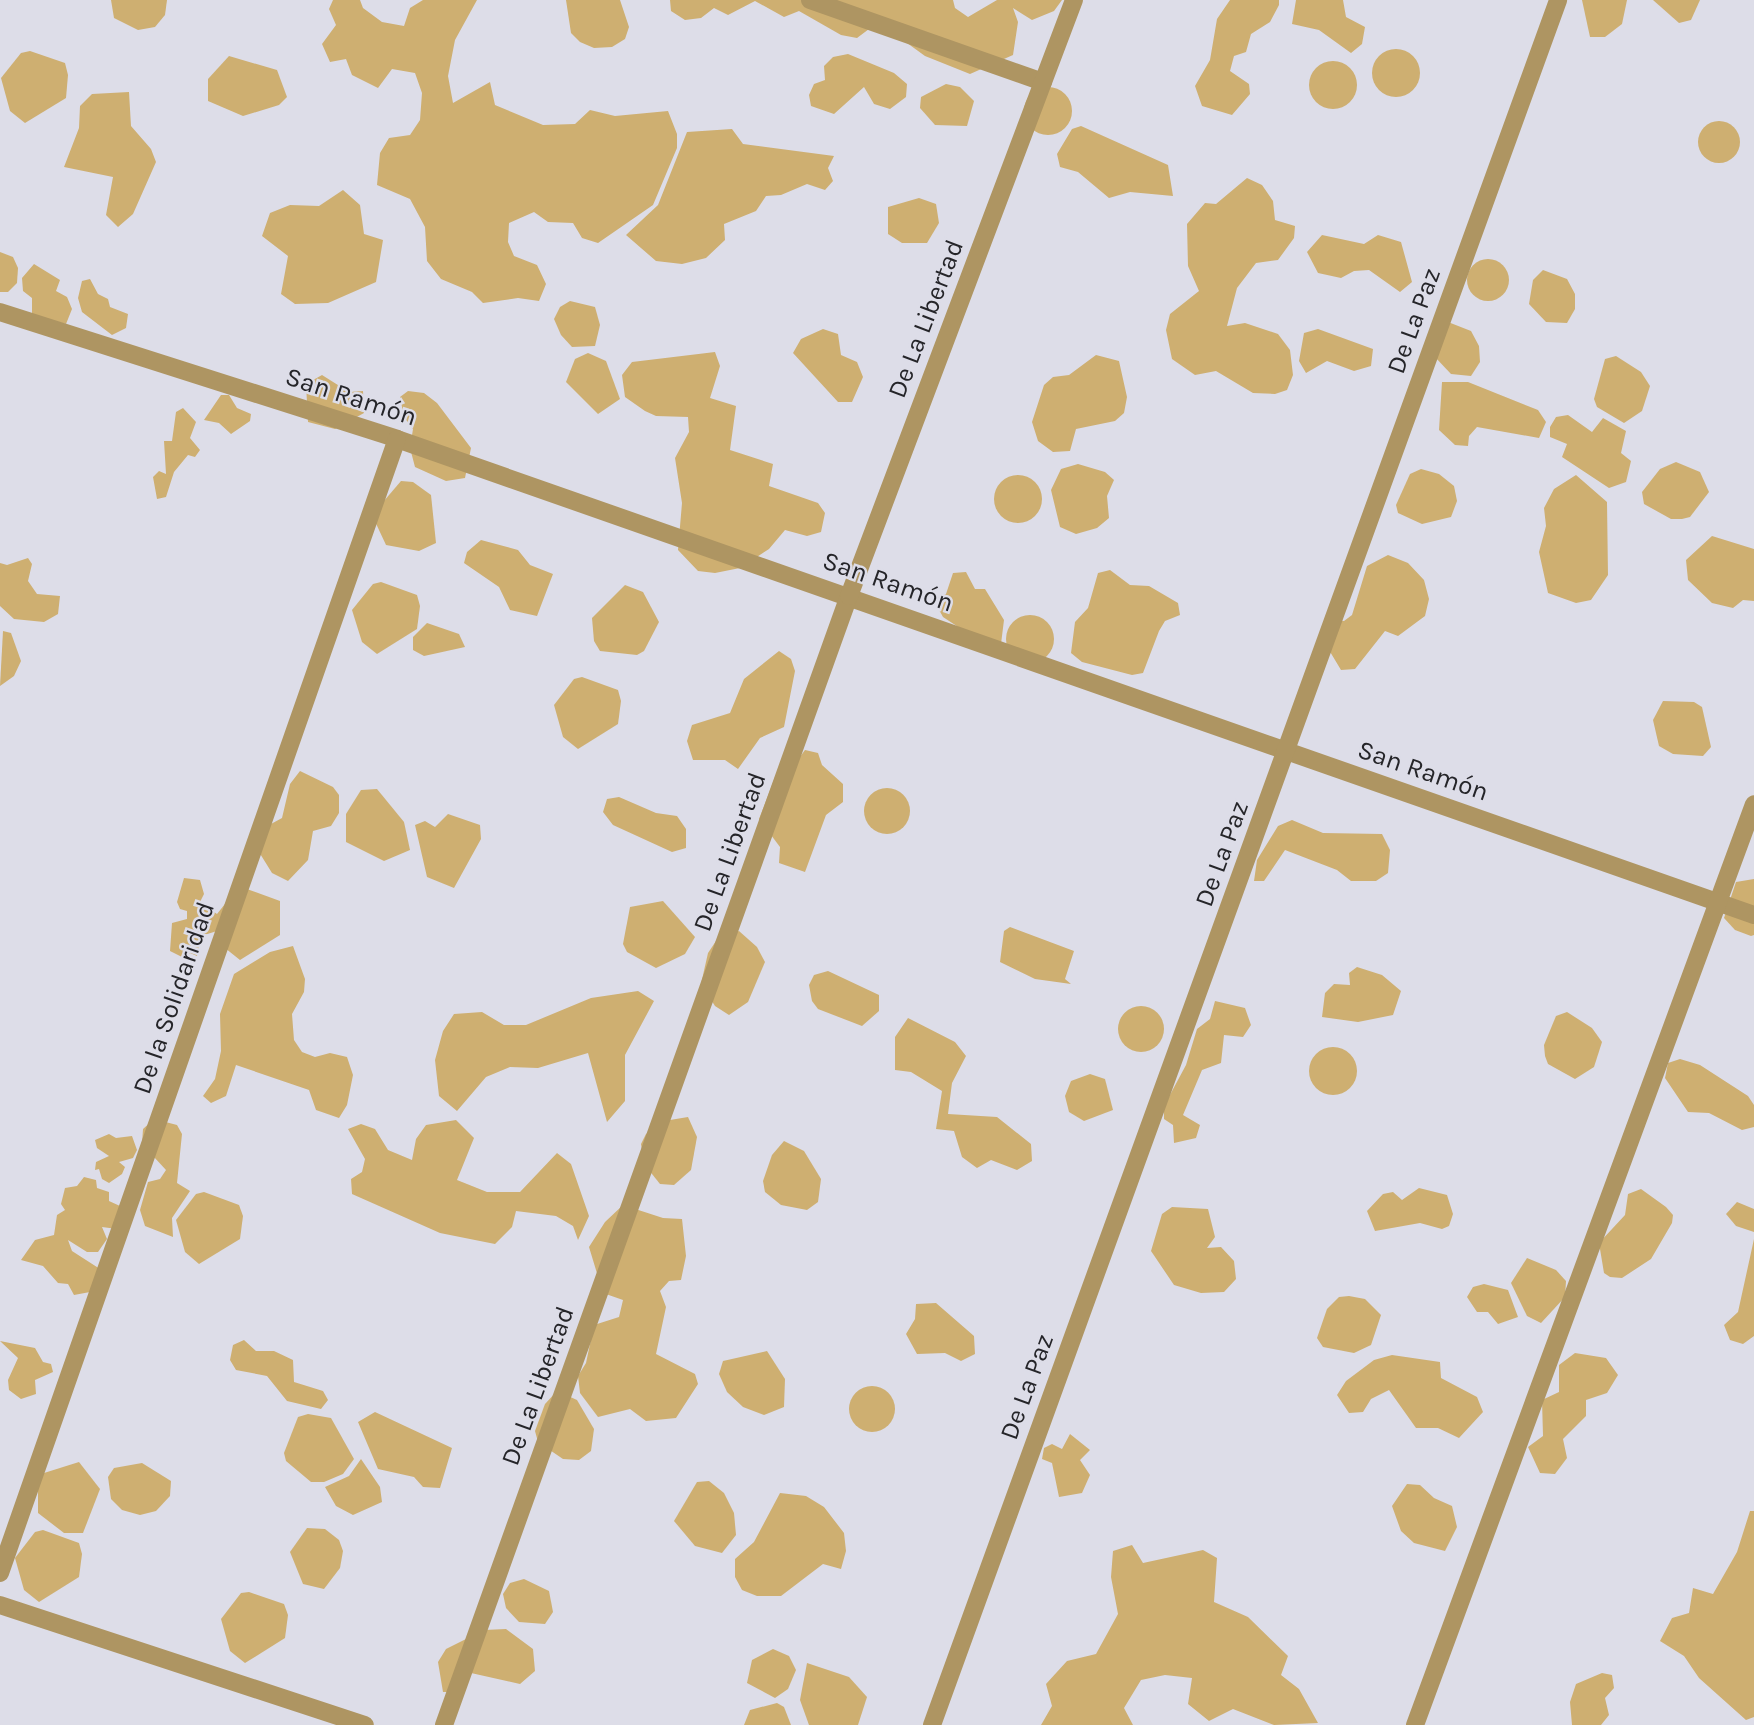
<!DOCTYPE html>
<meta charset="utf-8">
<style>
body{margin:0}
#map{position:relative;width:1754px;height:1725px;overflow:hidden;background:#dddde8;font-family:Karla,sans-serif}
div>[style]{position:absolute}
.green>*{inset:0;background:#ceaf71}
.round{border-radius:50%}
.minor>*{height:18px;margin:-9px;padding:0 9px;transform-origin:9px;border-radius:9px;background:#ae9562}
span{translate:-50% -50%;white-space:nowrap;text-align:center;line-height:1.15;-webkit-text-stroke:5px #dddde8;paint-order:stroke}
.street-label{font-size:26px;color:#252529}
</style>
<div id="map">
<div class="green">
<div style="clip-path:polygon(111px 0,167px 0,165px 15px,155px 27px,138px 30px,114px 18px)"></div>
<div style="clip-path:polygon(333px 0,360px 0,363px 8px,382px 22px,404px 26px,410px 8px,423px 0,477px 0,455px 40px,448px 76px,453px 103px,490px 82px,495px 105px,543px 125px,575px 124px,590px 110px,615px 116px,668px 111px,677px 134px,677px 148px,653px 205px,598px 243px,582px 238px,573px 223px,548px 222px,534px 212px,509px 223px,508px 242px,514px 256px,537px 265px,546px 284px,539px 301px,518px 298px,483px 303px,472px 292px,441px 279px,427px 261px,425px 227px,410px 199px,377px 185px,380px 153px,389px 138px,410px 135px,420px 120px,422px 93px,415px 73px,392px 69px,378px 88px,352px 75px,346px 59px,330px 62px,322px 44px,336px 25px,329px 9px)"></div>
<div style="clip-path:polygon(566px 0,620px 0,629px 27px,625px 39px,612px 47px,594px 48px,580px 42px,571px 33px)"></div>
<div style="clip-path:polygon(670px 0,953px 0,955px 8px,968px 17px,997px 0,1062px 0,1054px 11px,1032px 20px,1013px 8px,1018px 22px,1013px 55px,970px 74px,925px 56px,885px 27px,869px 29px,857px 38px,841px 35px,799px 11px,784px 17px,755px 1px,728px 15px,714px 8px,701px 18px,685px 20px,671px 11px)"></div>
<div style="clip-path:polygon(1230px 0,1279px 0,1279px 5px,1270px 22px,1251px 34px,1246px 52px,1234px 56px,1230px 71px,1249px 84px,1250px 94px,1232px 115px,1202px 106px,1195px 86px,1210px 60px,1217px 19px)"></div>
<div style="clip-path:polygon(1296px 0,1343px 0,1346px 17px,1365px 27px,1362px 44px,1351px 53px,1319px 30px,1292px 24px)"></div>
<div style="clip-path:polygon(1582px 0,1627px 0,1622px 24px,1605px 37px,1590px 37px)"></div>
<div style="clip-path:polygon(1653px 0,1700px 0,1691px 20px,1679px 23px)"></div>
<div class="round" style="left:1372px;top:49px;width:48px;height:48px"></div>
<div style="clip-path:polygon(30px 51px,65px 63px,68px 75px,66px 98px,25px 123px,10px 111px,1px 78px,21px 53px)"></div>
<div style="clip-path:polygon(848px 54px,894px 73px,907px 84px,906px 97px,890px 109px,874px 104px,864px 87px,834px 114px,811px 106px,809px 95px,814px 84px,825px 80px,824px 66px,833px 57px)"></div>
<div style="clip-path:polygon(229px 56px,277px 70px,287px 97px,279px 105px,243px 116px,208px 101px,208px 79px)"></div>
<div class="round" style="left:1309px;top:61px;width:48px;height:48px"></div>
<div style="clip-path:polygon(946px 84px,960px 87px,974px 101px,967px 126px,935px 125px,920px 108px,921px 97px)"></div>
<div class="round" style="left:1024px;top:87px;width:48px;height:48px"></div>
<div style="clip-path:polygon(129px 92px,131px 126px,151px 149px,156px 162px,133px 214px,118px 227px,106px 215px,113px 177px,64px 167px,79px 128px,80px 106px,92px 94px)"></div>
<div class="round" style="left:1698px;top:121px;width:42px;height:42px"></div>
<div style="clip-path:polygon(1081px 126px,1168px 165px,1173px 196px,1130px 192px,1109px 198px,1078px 172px,1060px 167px,1057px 154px,1072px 129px)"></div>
<div style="clip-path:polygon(732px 129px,743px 144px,834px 156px,828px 168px,833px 181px,825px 190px,807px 184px,781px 195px,766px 196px,756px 211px,724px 224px,725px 240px,706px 258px,682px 264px,656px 261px,626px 235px,658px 205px,687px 132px)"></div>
<div style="clip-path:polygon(1247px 178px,1262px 185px,1273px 201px,1275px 220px,1295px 226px,1294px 238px,1278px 260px,1256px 263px,1237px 288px,1227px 326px,1245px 323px,1278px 334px,1290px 350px,1293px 375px,1287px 390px,1275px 394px,1253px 393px,1216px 371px,1195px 375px,1172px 359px,1166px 330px,1170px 314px,1199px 291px,1188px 266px,1187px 224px,1205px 203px,1216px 204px)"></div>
<div style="clip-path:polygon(343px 190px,360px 205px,364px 234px,383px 240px,376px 282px,328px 303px,295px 304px,281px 294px,288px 256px,262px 236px,270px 213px,290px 205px,319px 206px)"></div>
<div style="clip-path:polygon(919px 198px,936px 204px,939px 223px,927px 243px,902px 243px,888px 234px,888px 207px)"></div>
<div style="clip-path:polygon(1322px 235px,1364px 244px,1378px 235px,1401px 242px,1412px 282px,1400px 292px,1369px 270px,1354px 271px,1341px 278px,1318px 273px,1307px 252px)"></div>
<div style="clip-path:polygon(0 252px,13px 257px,18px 268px,17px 283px,8px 292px,0 292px)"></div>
<div class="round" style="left:1467px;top:259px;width:42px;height:42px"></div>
<div style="clip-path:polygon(34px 264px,60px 280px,56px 291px,67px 297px,72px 309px,66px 324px,32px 316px,32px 298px,23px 291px,22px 278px)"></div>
<div style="clip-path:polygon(1543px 270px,1567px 279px,1575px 294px,1575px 309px,1567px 323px,1546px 322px,1529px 304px,1533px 280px)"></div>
<div style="clip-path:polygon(90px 279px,98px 294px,108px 299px,110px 307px,128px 314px,126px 328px,112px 335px,82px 312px,78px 298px,82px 281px)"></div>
<div style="clip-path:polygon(570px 301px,595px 307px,600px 325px,595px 346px,572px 347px,561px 335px,554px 319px,560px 307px)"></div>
<div style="clip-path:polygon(1448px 322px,1471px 331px,1479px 346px,1480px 362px,1471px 376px,1451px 374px,1434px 356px)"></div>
<div style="clip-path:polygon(823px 329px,838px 334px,841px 355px,857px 362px,863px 377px,852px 402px,838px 402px,793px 353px,801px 339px)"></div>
<div style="clip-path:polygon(1318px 329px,1373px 349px,1371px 366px,1354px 371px,1327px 361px,1306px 373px,1299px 361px,1304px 333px)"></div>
<div style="clip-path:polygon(715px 352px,720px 366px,710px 398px,736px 406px,730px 450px,773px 464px,769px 486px,818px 503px,825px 513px,821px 532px,807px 536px,785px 530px,769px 549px,740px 568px,715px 573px,698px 571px,678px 550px,682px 503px,675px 458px,689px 432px,688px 417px,656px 416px,645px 411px,625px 397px,622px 375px,632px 362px)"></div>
<div style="clip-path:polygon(588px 353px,606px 361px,620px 399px,598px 414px,566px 382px,575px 359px)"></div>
<div style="clip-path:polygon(1096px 355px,1119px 361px,1127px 397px,1124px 413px,1115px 421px,1076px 429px,1070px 451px,1053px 452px,1038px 441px,1032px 422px,1044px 385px,1053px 377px,1069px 375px)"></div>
<div style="clip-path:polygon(1616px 356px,1641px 372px,1650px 386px,1642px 411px,1624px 423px,1597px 407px,1594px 399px,1605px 359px)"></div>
<div style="clip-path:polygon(322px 375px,349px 392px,363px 391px,364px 413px,335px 429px,308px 422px,306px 384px)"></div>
<div style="clip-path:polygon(1442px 382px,1468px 382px,1538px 410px,1546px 422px,1539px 438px,1477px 427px,1469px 436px,1468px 446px,1455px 445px,1439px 430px)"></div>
<div style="clip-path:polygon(408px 391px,424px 393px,437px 403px,471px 448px,465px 478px,446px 481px,415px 467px,410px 448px,413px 429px,404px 417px,400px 397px)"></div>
<div style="clip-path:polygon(221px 395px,229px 395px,237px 408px,251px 414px,250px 421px,231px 434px,219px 423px,204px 420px)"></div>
<div style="clip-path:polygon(183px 408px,196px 422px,190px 438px,200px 450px,195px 457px,188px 455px,174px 472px,166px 497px,157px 499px,153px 477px,159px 471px,166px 474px,164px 441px,172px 441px,176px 412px)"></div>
<div style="clip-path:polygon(1568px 415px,1592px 432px,1603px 418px,1626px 431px,1621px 453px,1631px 461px,1626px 482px,1609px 488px,1562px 457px,1567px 444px,1550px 437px,1550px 427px,1556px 417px)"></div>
<div style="clip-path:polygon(1676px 462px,1700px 472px,1709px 492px,1690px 517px,1682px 519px,1671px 519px,1644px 504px,1642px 492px,1660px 469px)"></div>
<div style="clip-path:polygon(1078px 464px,1105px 472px,1114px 480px,1107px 496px,1109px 518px,1097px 528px,1076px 534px,1060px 527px,1051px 490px,1061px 469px)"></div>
<div style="clip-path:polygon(1421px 469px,1439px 474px,1454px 486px,1457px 501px,1451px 517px,1422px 524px,1398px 513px,1396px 505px,1410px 474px)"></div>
<div style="clip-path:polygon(1576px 475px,1607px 502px,1608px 575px,1591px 600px,1576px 603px,1548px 593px,1539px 552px,1546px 526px,1544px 508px,1554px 489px)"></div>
<div class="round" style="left:994px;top:475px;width:48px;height:48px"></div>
<div style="clip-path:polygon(401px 481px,413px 482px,431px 495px,436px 543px,419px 551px,386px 545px,372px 515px)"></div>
<div style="clip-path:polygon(1712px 536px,1754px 549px,1754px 601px,1743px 600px,1733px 608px,1712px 603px,1688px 580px,1686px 560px)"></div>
<div style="clip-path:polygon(481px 540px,518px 550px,530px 565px,553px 574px,537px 616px,510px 610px,499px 587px,464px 563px,467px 552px)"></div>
<div style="clip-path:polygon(1388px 555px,1408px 563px,1424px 580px,1429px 599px,1425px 616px,1398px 636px,1385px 631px,1355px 669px,1341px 670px,1320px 635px,1327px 620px,1344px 621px,1352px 615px,1367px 566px)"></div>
<div style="clip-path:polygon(28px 558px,32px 564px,28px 581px,37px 594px,60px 596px,58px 614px,44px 622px,14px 619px,0 606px,0 563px,7px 565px)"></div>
<div style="clip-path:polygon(1110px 570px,1130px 585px,1149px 586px,1178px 603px,1180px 615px,1165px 621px,1159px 631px,1143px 673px,1132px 675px,1082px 662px,1071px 653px,1075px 622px,1088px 608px,1098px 573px)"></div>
<div style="clip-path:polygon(966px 572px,975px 589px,985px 589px,1004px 620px,1001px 644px,978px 640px,943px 617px,933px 599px,946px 594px,953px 573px)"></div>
<div style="clip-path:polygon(381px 582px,417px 595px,420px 606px,417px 629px,377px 654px,362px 642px,352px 610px,373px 584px)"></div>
<div style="clip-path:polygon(625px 585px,643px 592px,659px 622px,644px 651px,637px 655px,600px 651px,594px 641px,592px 618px)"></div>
<div class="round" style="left:1006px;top:615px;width:48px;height:48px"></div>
<div style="clip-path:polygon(427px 623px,459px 634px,465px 647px,424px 656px,413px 650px,413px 637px)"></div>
<div style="clip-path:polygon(3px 631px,11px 633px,21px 661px,14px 676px,0 686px)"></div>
<div style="clip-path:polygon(779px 651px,791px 659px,795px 671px,784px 727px,760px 738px,738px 769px,725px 760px,693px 760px,687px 741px,692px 725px,730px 713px,744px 679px)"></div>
<div style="clip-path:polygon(582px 677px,618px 690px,621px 701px,618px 724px,578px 749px,563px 737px,554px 705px,574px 679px)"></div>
<div style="clip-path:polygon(1663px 701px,1694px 702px,1702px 707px,1711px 747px,1703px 756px,1673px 754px,1659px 746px,1653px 720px)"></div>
<div style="clip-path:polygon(805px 750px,818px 753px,822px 765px,843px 784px,843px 802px,826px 815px,805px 872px,779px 863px,780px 847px,759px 819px,775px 777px,794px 765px)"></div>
<div style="clip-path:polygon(300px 771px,333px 787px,339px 795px,339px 813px,331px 826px,313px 831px,308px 860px,288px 881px,272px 873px,249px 836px,282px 818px,290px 784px)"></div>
<div class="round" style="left:864px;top:788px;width:46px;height:46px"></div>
<div style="clip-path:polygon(377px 789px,404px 822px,410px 850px,384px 861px,346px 842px,346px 814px,361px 790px)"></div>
<div style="clip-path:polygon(619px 797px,656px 813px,677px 816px,686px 829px,686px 848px,672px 852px,613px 825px,603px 812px,607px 799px)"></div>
<div style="clip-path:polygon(448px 814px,480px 825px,481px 839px,454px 888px,427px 877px,415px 825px,425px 821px,435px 827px)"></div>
<div style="clip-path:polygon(1292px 820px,1323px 833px,1382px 834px,1390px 850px,1388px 873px,1376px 881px,1351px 881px,1337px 870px,1285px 850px,1264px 881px,1254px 881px,1257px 860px,1278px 826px)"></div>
<div style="clip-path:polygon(184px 878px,200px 880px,204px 894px,200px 902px,217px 914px,236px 890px,244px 888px,280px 901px,280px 935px,240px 960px,225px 948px,217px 931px,201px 936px,197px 956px,190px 953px,184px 958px,170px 951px,172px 923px,187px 919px,187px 911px,180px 909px,177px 902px)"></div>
<div style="clip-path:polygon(1754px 879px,1754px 935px,1751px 936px,1735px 930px,1724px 918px,1736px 882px)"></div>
<div style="clip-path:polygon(663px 901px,695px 937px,685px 954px,656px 968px,627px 952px,623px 944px,630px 907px)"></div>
<div style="clip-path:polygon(1010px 927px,1074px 951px,1065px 979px,1071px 984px,1035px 979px,1000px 962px,1004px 931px)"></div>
<div style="clip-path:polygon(739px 931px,757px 947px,765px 962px,748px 1002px,729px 1015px,715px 1006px,701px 984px,708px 953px,718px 938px)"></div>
<div style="clip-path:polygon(293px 946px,305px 979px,304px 992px,292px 1014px,294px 1040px,302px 1052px,315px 1057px,330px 1053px,347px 1057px,353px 1075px,347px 1105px,339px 1118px,316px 1110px,309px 1090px,236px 1065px,226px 1096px,211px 1103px,203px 1096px,215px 1079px,221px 1051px,220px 1014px,234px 974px,270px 952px)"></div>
<div style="clip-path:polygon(1357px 967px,1382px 975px,1401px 991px,1393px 1015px,1358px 1022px,1322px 1017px,1325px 993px,1334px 984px,1350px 985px,1349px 973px)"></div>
<div style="clip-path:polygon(828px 971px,879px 995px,879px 1011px,862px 1026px,818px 1009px,812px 1001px,809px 985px,814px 975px)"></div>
<div style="clip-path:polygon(638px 991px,654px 1001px,625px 1055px,625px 1101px,607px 1122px,588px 1053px,538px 1068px,510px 1067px,486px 1077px,457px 1111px,439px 1096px,435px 1060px,443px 1031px,454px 1014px,482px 1012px,504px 1025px,526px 1025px,591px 998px)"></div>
<div style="clip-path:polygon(1215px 1001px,1245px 1008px,1251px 1025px,1243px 1037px,1224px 1035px,1221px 1063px,1202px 1070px,1183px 1115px,1200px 1125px,1196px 1138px,1174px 1143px,1173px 1125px,1164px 1119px,1164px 1106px,1186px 1065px,1197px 1029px,1210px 1019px)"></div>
<div class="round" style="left:1118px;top:1006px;width:46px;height:46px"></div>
<div style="clip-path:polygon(1567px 1012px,1592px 1028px,1602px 1042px,1594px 1067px,1575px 1079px,1548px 1064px,1545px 1056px,1544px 1045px,1556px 1016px)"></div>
<div style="clip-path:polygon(908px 1018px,955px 1042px,966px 1056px,952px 1083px,948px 1114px,997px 1117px,1031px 1144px,1032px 1161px,1017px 1170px,991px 1160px,977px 1168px,962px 1157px,954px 1131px,936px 1129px,942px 1091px,911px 1072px,895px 1070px,895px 1037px)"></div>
<div class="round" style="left:1309px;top:1047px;width:48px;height:48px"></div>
<div style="clip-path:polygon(1680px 1059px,1700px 1065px,1748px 1096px,1754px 1105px,1754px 1127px,1742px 1130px,1709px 1113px,1688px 1112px,1665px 1078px,1668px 1063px)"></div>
<div style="clip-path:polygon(1090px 1074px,1105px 1079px,1113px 1110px,1084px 1121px,1069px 1112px,1065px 1096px,1071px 1081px)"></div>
<div style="clip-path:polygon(688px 1117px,697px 1137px,691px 1170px,674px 1185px,660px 1184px,644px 1164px,641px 1144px,646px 1134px,670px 1120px)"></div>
<div style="clip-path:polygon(154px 1119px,177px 1125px,182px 1134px,177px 1183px,190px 1191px,172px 1218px,173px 1237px,145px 1226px,140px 1210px,148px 1182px,160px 1179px,166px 1170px,142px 1144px,143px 1129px)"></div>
<div style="clip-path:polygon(456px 1120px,474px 1138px,457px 1180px,487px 1192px,520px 1192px,557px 1153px,571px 1164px,589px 1216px,578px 1240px,573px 1226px,556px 1216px,516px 1211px,512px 1227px,495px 1244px,440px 1233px,352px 1194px,351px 1179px,362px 1172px,365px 1159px,348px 1129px,361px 1124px,375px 1129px,388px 1150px,412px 1160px,416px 1139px,426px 1125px)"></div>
<div style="clip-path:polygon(109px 1134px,116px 1138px,132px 1136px,137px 1150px,133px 1158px,119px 1162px,125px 1167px,122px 1174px,109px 1183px,102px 1179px,99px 1169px,95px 1170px,96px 1162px,109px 1156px,97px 1148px,95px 1140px)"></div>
<div style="clip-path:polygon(784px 1141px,804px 1151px,821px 1179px,818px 1202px,807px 1210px,781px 1205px,765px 1192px,763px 1181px,772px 1155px)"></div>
<div style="clip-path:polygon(84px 1177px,96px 1180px,97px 1188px,109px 1192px,109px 1201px,120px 1206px,117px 1229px,102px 1227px,107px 1239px,98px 1252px,87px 1252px,68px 1240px,72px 1251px,100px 1269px,90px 1292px,74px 1295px,68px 1284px,58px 1283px,43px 1266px,21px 1260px,35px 1240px,54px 1235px,57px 1215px,65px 1210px,61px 1204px,65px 1188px,77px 1186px)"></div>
<div style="clip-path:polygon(1419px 1188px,1447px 1195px,1453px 1214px,1449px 1226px,1442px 1229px,1420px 1223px,1375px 1231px,1367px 1211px,1383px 1194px,1393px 1192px,1402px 1200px)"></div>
<div style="clip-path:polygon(1641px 1189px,1666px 1207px,1673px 1215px,1672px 1223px,1651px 1259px,1622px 1278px,1610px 1277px,1604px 1273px,1599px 1243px,1625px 1215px,1628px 1194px)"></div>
<div style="clip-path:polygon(204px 1192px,239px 1205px,243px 1216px,240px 1239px,199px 1264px,185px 1252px,176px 1220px,196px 1194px)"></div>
<div style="clip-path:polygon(1737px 1202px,1754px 1209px,1754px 1232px,1736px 1226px,1726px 1214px)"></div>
<div style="clip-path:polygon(623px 1205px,663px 1218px,682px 1219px,686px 1256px,681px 1280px,669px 1281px,660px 1291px,666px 1307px,656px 1354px,695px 1374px,698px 1384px,676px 1418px,646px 1421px,630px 1409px,598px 1417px,580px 1393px,578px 1376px,586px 1363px,594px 1325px,619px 1317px,623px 1300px,603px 1293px,589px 1247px,605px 1222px)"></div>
<div style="clip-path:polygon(1172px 1207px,1208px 1209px,1215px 1237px,1207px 1248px,1221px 1247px,1234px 1261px,1236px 1279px,1224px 1292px,1201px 1293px,1174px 1285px,1151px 1251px,1162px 1214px)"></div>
<div style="clip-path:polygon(1754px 1239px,1754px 1336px,1743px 1344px,1730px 1340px,1724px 1325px,1738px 1312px)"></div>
<div style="clip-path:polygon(1527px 1258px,1556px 1270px,1566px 1281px,1565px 1297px,1541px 1323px,1527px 1316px,1511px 1283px)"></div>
<div style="clip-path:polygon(1484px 1284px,1508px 1290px,1518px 1317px,1498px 1324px,1488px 1312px,1477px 1312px,1467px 1297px,1473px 1287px)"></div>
<div style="clip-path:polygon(1349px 1296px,1365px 1299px,1381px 1315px,1371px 1345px,1354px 1353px,1323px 1347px,1317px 1338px,1327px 1309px,1339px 1297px)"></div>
<div style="clip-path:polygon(936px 1303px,974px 1336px,975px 1354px,961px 1361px,945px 1353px,917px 1354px,906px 1334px,915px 1319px,916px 1304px)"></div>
<div style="clip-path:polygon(244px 1340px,256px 1351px,274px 1351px,293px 1360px,294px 1382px,323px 1391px,328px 1400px,321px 1409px,287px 1401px,267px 1376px,236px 1370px,230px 1360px,233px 1345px)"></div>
<div style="clip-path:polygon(0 1341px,35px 1348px,43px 1362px,51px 1364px,53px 1372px,35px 1380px,36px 1394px,21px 1399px,9px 1390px,8px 1380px,18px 1358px)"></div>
<div style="clip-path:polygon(767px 1351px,785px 1379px,784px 1407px,764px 1415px,743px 1407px,727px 1392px,719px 1374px,723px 1361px)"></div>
<div style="clip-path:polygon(1575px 1353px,1606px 1358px,1618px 1375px,1607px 1393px,1586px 1400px,1586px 1416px,1563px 1439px,1567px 1458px,1555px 1474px,1540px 1473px,1528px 1447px,1543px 1436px,1542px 1400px,1559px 1392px,1559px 1365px)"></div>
<div style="clip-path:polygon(1392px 1355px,1440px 1362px,1441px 1378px,1477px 1397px,1483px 1412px,1459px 1438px,1438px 1428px,1416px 1428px,1389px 1390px,1371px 1399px,1363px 1412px,1349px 1413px,1337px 1395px,1346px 1381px,1374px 1360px)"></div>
<div class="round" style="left:849px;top:1386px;width:46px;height:46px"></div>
<div style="clip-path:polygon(557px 1391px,577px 1400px,594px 1429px,591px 1451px,579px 1460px,563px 1459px,538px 1442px,535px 1431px,545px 1404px)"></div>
<div style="clip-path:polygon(375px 1412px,452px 1448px,440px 1488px,423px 1487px,414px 1477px,378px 1469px,358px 1422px)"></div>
<div style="clip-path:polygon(308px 1414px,331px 1418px,354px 1459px,343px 1474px,324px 1482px,311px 1482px,286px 1461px,284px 1453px,298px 1417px)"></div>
<div style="clip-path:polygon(1070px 1434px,1090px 1450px,1080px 1460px,1090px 1475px,1082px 1493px,1059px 1497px,1052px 1463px,1042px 1459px,1044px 1448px,1052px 1444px,1062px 1449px)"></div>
<div style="clip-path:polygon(361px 1459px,380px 1487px,382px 1502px,353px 1515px,336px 1506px,325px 1487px,349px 1476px)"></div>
<div style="clip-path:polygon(79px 1462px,100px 1489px,83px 1533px,64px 1533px,38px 1513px,38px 1480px,44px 1473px)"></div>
<div style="clip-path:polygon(142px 1463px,171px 1481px,170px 1496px,156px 1511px,140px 1515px,122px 1510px,111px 1499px,108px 1477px,114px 1468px)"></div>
<div style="clip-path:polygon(709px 1481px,724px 1493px,734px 1513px,736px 1535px,722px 1553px,695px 1546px,674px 1521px,697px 1482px)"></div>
<div style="clip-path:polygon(1407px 1484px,1420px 1485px,1434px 1498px,1452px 1506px,1457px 1527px,1445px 1551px,1414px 1543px,1401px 1531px,1392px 1506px)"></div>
<div style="clip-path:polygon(780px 1493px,806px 1496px,824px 1507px,844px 1533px,846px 1551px,841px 1569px,823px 1564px,781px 1596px,757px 1596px,742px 1590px,735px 1577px,735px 1559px,754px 1542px)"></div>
<div style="clip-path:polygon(1750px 1511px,1754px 1511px,1754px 1717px,1746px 1720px,1699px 1678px,1684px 1656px,1660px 1641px,1672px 1618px,1689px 1613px,1693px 1588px,1713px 1594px,1737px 1552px)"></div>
<div style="clip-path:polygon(307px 1528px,325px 1529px,339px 1540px,343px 1551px,340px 1568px,324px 1589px,303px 1584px,290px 1552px)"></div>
<div style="clip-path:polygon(43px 1530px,79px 1543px,82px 1554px,79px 1577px,39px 1602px,24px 1590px,15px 1558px,35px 1532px)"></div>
<div style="clip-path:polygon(1132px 1545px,1143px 1563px,1203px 1550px,1217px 1558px,1214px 1602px,1248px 1617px,1288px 1656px,1281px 1675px,1299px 1689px,1318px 1723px,1274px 1725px,1233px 1709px,1209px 1721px,1188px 1704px,1192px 1678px,1165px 1675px,1141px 1680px,1124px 1708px,1133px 1725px,1041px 1725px,1052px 1706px,1046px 1684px,1067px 1661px,1096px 1654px,1118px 1614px,1111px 1577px,1113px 1551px)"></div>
<div style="clip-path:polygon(524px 1579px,549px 1591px,553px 1612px,545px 1624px,519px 1622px,506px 1608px,503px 1594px,510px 1583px)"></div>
<div style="clip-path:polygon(249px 1592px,284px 1604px,288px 1615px,285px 1638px,245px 1663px,230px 1651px,221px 1619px,241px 1593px)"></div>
<div style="clip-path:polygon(506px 1629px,533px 1649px,535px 1671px,520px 1684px,471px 1673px,461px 1692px,443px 1692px,438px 1662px,446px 1649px,484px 1630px)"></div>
<div style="clip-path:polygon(773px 1649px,789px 1656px,796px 1670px,788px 1689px,775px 1698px,747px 1683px,752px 1660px)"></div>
<div style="clip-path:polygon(807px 1663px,849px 1677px,867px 1697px,858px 1725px,809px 1725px,800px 1700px)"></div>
<div style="clip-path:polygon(1602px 1673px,1612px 1675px,1614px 1688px,1605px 1698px,1609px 1715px,1601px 1725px,1572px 1725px,1570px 1702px,1576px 1684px)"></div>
<div style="clip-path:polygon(777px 1703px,784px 1707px,791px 1725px,744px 1725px,750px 1710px)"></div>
</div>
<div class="minor">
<div style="left:810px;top:0;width:247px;rotate:19.4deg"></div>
<div style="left:0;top:312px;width:417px;rotate:17.7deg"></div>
<div style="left:397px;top:439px;width:1438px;rotate:19.33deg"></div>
<div style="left:0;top:1573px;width:1201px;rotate:-70.71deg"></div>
<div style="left:0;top:1605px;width:384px;rotate:18.2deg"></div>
<div style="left:444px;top:1725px;width:1199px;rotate:-70.27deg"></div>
<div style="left:849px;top:596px;width:637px;rotate:-69.32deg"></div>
<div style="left:932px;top:1725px;width:1835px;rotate:-70.05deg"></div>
<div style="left:1415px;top:1725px;width:981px;rotate:-69.79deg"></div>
</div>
<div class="street-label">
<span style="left:926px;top:319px;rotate:-69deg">De La Libertad</span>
<span style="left:1414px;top:321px;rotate:-70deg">De La Paz</span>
<span style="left:351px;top:397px;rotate:18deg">San Ramón</span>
<span style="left:888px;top:582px;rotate:19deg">San Ramón</span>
<span style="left:1423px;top:771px;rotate:19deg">San Ramón</span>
<span style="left:730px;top:852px;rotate:-70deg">De La Libertad</span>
<span style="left:1222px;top:854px;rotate:-70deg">De La Paz</span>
<span style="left:174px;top:998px;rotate:-71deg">De la Solidaridad</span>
<span style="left:538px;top:1386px;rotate:-70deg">De La Libertad</span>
<span style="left:1027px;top:1387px;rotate:-70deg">De La Paz</span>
</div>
</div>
